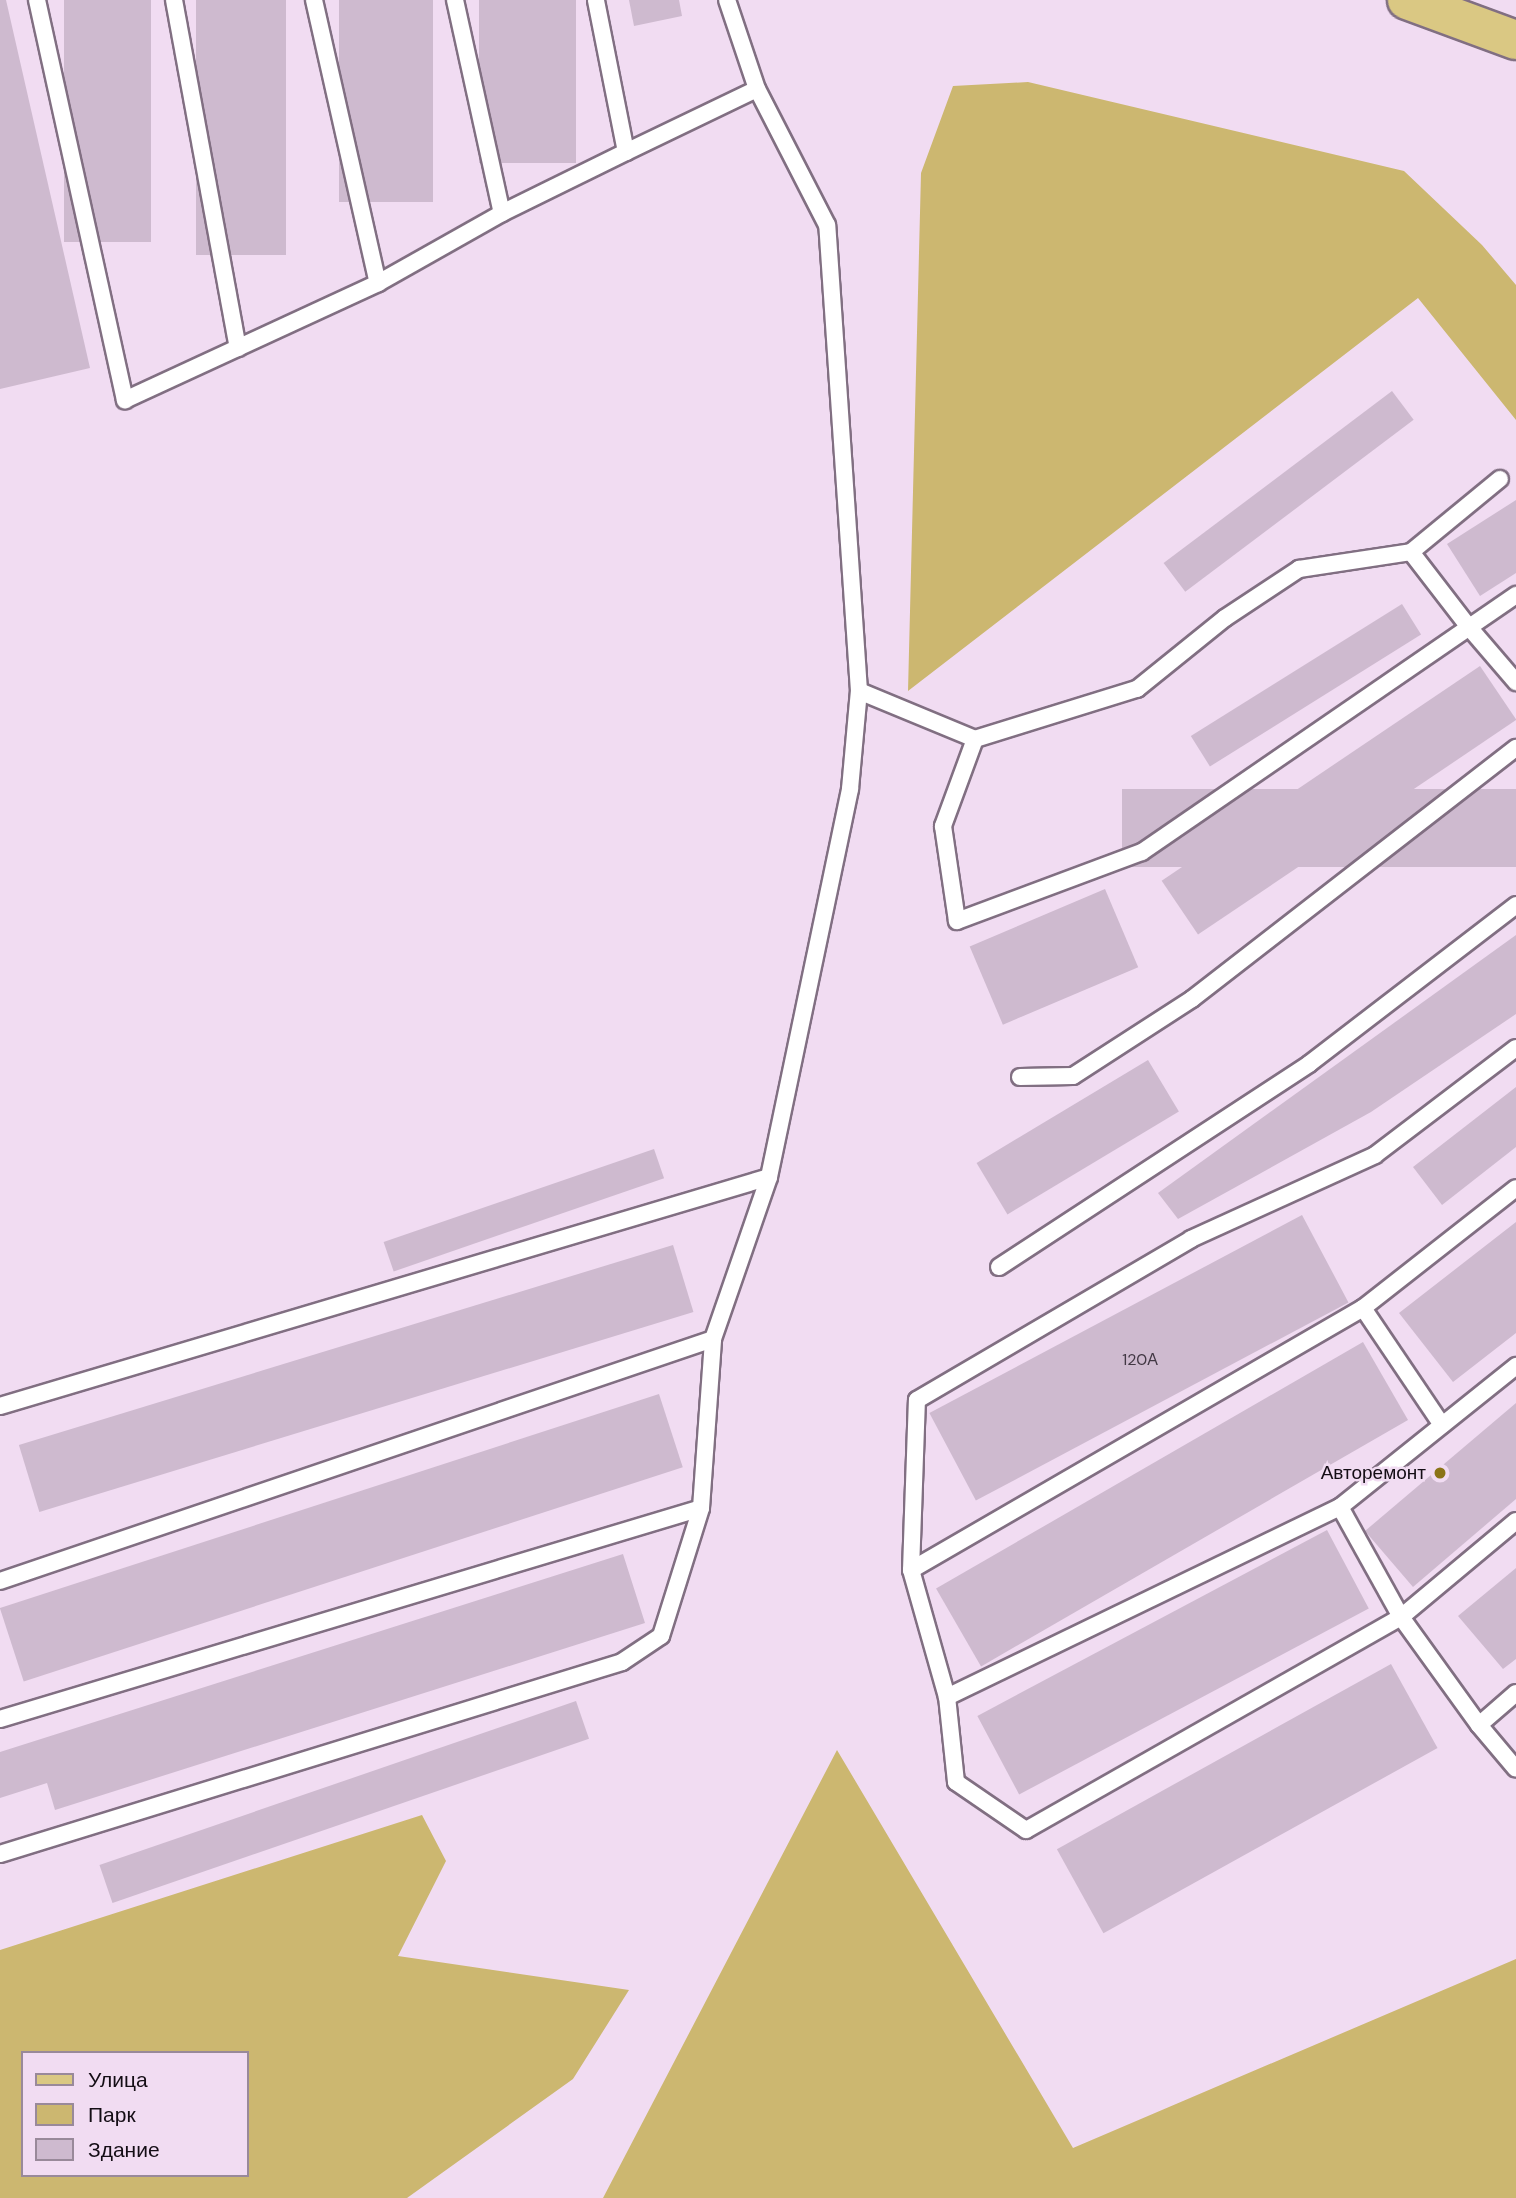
<!DOCTYPE html>
<meta charset="utf-8">
<style>
body{margin:0}
#map{position:relative;width:1516px;height:2198px;overflow:hidden;background:#f1dcf2;font-family:"DM Sans",sans-serif}
div>[style]{position:absolute}
.green>*{inset:0;background:#ccb770}
.building>*{inset:0;background:#cebacf;transform-origin:0 0}
.roads{filter:drop-shadow(2px 0 #816f82) drop-shadow(-2px 0 #816f82) drop-shadow(0 2px #816f82) drop-shadow(0 -2px #816f82)}
.lane>*{height:16px;margin:-8px;padding:0 8px;transform-origin:8px;border-radius:8px;background:#fff}
.primary>*{height:38px;margin:-19px;padding:0 19px;transform-origin:19px;border-radius:19px;background:#dac883}
.dots>*{width:19px;height:19px;translate:-50% -50%;box-sizing:border-box;border:4px solid #f1dcf2;border-radius:50%}
span{translate:-50% -50%;white-space:nowrap;text-align:center;line-height:1.15;-webkit-text-stroke:5px #f1dcf2;paint-order:stroke}
.number-label{font-size:16px;color:#423844}
.number-label span{-webkit-text-stroke-width:0}
.poi-label{font-size:19px;color:#140d15}
.right{translate:-100% -50%;text-align:right}
.legend{position:absolute;left:21px;top:2051px;width:228px;height:126px;box-sizing:border-box;background:#f1dcf2;border:2px solid #99899a;margin:0;padding:9px 12px;list-style:none;font-size:21px;color:#140d15}
.legend li{display:flex;align-items:center;gap:14px;height:35px}
.legend b{width:35px;border:2px solid #99899a}
</style>
<div id="map">
<div class="green">
<div style="clip-path:polygon(1028px 82px,1404px 171px,1482px 245px,1516px 285px,1516px 420px,1418px 298px,908px 691px,921px 173px,953px 86px)"></div>
<div style="clip-path:polygon(837px 1750px,1073px 2148px,1516px 1959px,1516px 2198px,603px 2198px)"></div>
<div style="clip-path:polygon(evenodd,422px 1815px,446px 1861px,398px 1956px,629px 1990px,573px 2079px,407px 2198px,0 2198px,0 1950px,422px 1815px,23px 2053px,247px 2053px,247px 2175px,23px 2175px,23px 2053px)"></div>
</div>
<div class="building">
<div style="clip-path:polygon(0 0,6px 0,90px 368px,0 389px)"></div>
<div style="left:64px;top:0;width:87px;height:242px"></div>
<div style="left:196px;top:0;width:90px;height:255px"></div>
<div style="left:339px;top:0;width:94px;height:202px"></div>
<div style="left:479px;top:0;width:97px;height:163px"></div>
<div style="clip-path:polygon(629px 0,679px 0,682px 16px,634px 26px)"></div>
<div style="left:1392px;top:391px;width:36px;height:286px;rotate:53deg"></div>
<div style="clip-path:polygon(1516px 500px,1516px 573px,1480px 596px,1447px 544px)"></div>
<div style="left:1402px;top:604px;width:36px;height:249px;rotate:58deg"></div>
<div style="left:1480px;top:666px;width:65px;height:384px;rotate:56deg"></div>
<div style="left:1516px;top:789px;width:78px;height:394px;rotate:90deg"></div>
<div style="left:1105px;top:889px;width:85px;height:147px;rotate:67deg"></div>
<div style="clip-path:polygon(1516px 935px,1516px 1014px,1371px 1112px,1178px 1219px,1158px 1193px)"></div>
<div style="left:1148px;top:1060px;width:60px;height:200px;rotate:59deg"></div>
<div style="clip-path:polygon(1516px 1087px,1516px 1147px,1442px 1205px,1413px 1167px)"></div>
<div style="left:654px;top:1149px;width:31px;height:286px;rotate:71deg"></div>
<div style="left:1302px;top:1215px;width:99px;height:422px;rotate:62deg"></div>
<div style="clip-path:polygon(1516px 1222px,1516px 1333px,1453px 1382px,1399px 1313px)"></div>
<div style="left:673px;top:1245px;width:70px;height:684px;rotate:73deg"></div>
<div style="left:1363px;top:1342px;width:90px;height:493px;rotate:60deg"></div>
<div style="left:659px;top:1394px;width:77px;height:693px;rotate:72deg"></div>
<div style="clip-path:polygon(1516px 1403px,1516px 1499px,1413px 1587px,1365px 1531px)"></div>
<div style="left:1327px;top:1530px;width:89px;height:396px;rotate:62deg"></div>
<div style="clip-path:polygon(623px 1554px,645px 1623px,55px 1810px,47px 1783px,0 1798px,0 1752px)"></div>
<div style="clip-path:polygon(1516px 1568px,1516px 1659px,1503px 1669px,1458px 1616px)"></div>
<div style="left:1391px;top:1664px;width:96px;height:382px;rotate:61deg"></div>
<div style="left:576px;top:1701px;width:40px;height:504px;rotate:71deg"></div>
</div>
<div class="roads">
<div class="lane">
<div style="left:37px;top:0;width:410px;rotate:77.6deg"></div>
<div style="left:125px;top:400px;width:279px;rotate:-24.8deg"></div>
<div style="left:378px;top:283px;width:142px;rotate:-29.4deg"></div>
<div style="left:502px;top:213px;width:138px;rotate:-26.2deg"></div>
<div style="left:626px;top:152px;width:155px;rotate:-101.2deg"></div>
<div style="left:174px;top:0;width:354px;rotate:79.6deg"></div>
<div style="left:314px;top:0;width:290px;rotate:77.3deg"></div>
<div style="left:455px;top:0;width:218px;rotate:77.6deg"></div>
<div style="left:626px;top:152px;width:145px;rotate:-25.7deg"></div>
<div style="left:1411px;top:552px;width:115px;rotate:-39.4deg"></div>
<div style="left:859px;top:691px;width:126px;rotate:22.5deg"></div>
<div style="left:975px;top:739px;width:170px;rotate:-17.2deg"></div>
<div style="left:1137px;top:689px;width:113px;rotate:-38.9deg"></div>
<div style="left:1225px;top:618px;width:89px;rotate:-33.5deg"></div>
<div style="left:1299px;top:569px;width:113px;rotate:-8.6deg"></div>
<div style="left:1411px;top:552px;width:93px;rotate:52.4deg"></div>
<div style="left:1468px;top:626px;width:74px;rotate:49.4deg"></div>
<div style="left:975px;top:739px;width:93px;rotate:110.2deg"></div>
<div style="left:943px;top:826px;width:96px;rotate:81.6deg"></div>
<div style="left:957px;top:921px;width:197px;rotate:-20.5deg"></div>
<div style="left:1142px;top:852px;width:454px;rotate:-34.5deg"></div>
<div style="left:1020px;top:1077px;width:53px;rotate:-1.1deg"></div>
<div style="left:1073px;top:1076px;width:142px;rotate:-32.9deg"></div>
<div style="left:1192px;top:999px;width:410px;rotate:-37.8deg"></div>
<div style="left:999px;top:1267px;width:371px;rotate:-33.2deg"></div>
<div style="left:1309px;top:1064px;width:261px;rotate:-37.5deg"></div>
<div style="left:1363px;top:1308px;width:141px;rotate:56deg"></div>
<div style="left:0;top:1406px;width:802px;rotate:-16.58deg"></div>
<div style="left:1340px;top:1507px;width:126px;rotate:61deg"></div>
<div style="left:1401px;top:1617px;width:431px;rotate:150.4deg"></div>
<div style="left:1026px;top:1830px;width:85px;rotate:-145.6deg"></div>
<div style="left:956px;top:1782px;width:85px;rotate:-96deg"></div>
<div style="left:947px;top:1697px;width:437px;rotate:-25.8deg"></div>
<div style="left:1340px;top:1507px;width:226px;rotate:-38.7deg"></div>
<div style="left:1516px;top:1521px;width:150px;rotate:140.1deg"></div>
<div style="left:1401px;top:1617px;width:133px;rotate:54.2deg"></div>
<div style="left:1479px;top:1725px;width:49px;rotate:-40.9deg"></div>
<div style="left:911px;top:1570px;width:170px;rotate:-88deg"></div>
<div style="left:917px;top:1400px;width:318px;rotate:-30.4deg"></div>
<div style="left:1191px;top:1239px;width:202px;rotate:-24.5deg"></div>
<div style="left:1375px;top:1155px;width:177px;rotate:-37.2deg"></div>
<div style="left:0;top:1581px;width:753px;rotate:-18.75deg"></div>
<div style="left:947px;top:1697px;width:132px;rotate:-105.8deg"></div>
<div style="left:911px;top:1570px;width:522px;rotate:-30.1deg"></div>
<div style="left:1363px;top:1308px;width:194px;rotate:-38.1deg"></div>
<div style="left:0;top:1719px;width:732px;rotate:-16.75deg"></div>
<div style="left:1479px;top:1725px;width:57px;rotate:49.9deg"></div>
<div style="left:0;top:1854px;width:651px;rotate:-17.15deg"></div>
<div style="left:622px;top:1662px;width:47px;rotate:-33.7deg"></div>
<div style="left:661px;top:1636px;width:134px;rotate:-72.6deg"></div>
<div style="left:701px;top:1508px;width:169px;rotate:-85.9deg"></div>
<div style="left:713px;top:1339px;width:171px;rotate:-70.9deg"></div>
<div style="left:769px;top:1177px;width:396px;rotate:-78.2deg"></div>
<div style="left:850px;top:789px;width:98px;rotate:-84.8deg"></div>
<div style="left:859px;top:691px;width:467px;rotate:-93.9deg"></div>
<div style="left:827px;top:225px;width:153px;rotate:-117.2deg"></div>
<div style="left:757px;top:89px;width:94px;rotate:-108.6deg"></div>
</div>
<div class="primary">
<div style="left:1407px;top:0;width:116px;rotate:20.2deg"></div>
</div>
</div>
<div class="dots">
<div style="left:1440px;top:1473px;background:#8b7417"></div>
</div>
<div class="number-label">
<span style="left:1140px;top:1360px">120А</span>
</div>
<div class="poi-label">
<span class="right" style="left:1426px;top:1473px">Авторемонт</span>
</div>
<ul class="legend">
<li><b style="height:9px;background:#dac883"></b>Улица</li>
<li><b style="height:19px;background:#ccb770"></b>Парк</li>
<li><b style="height:19px;background:#cebacf"></b>Здание</li>
</ul>
</div>
